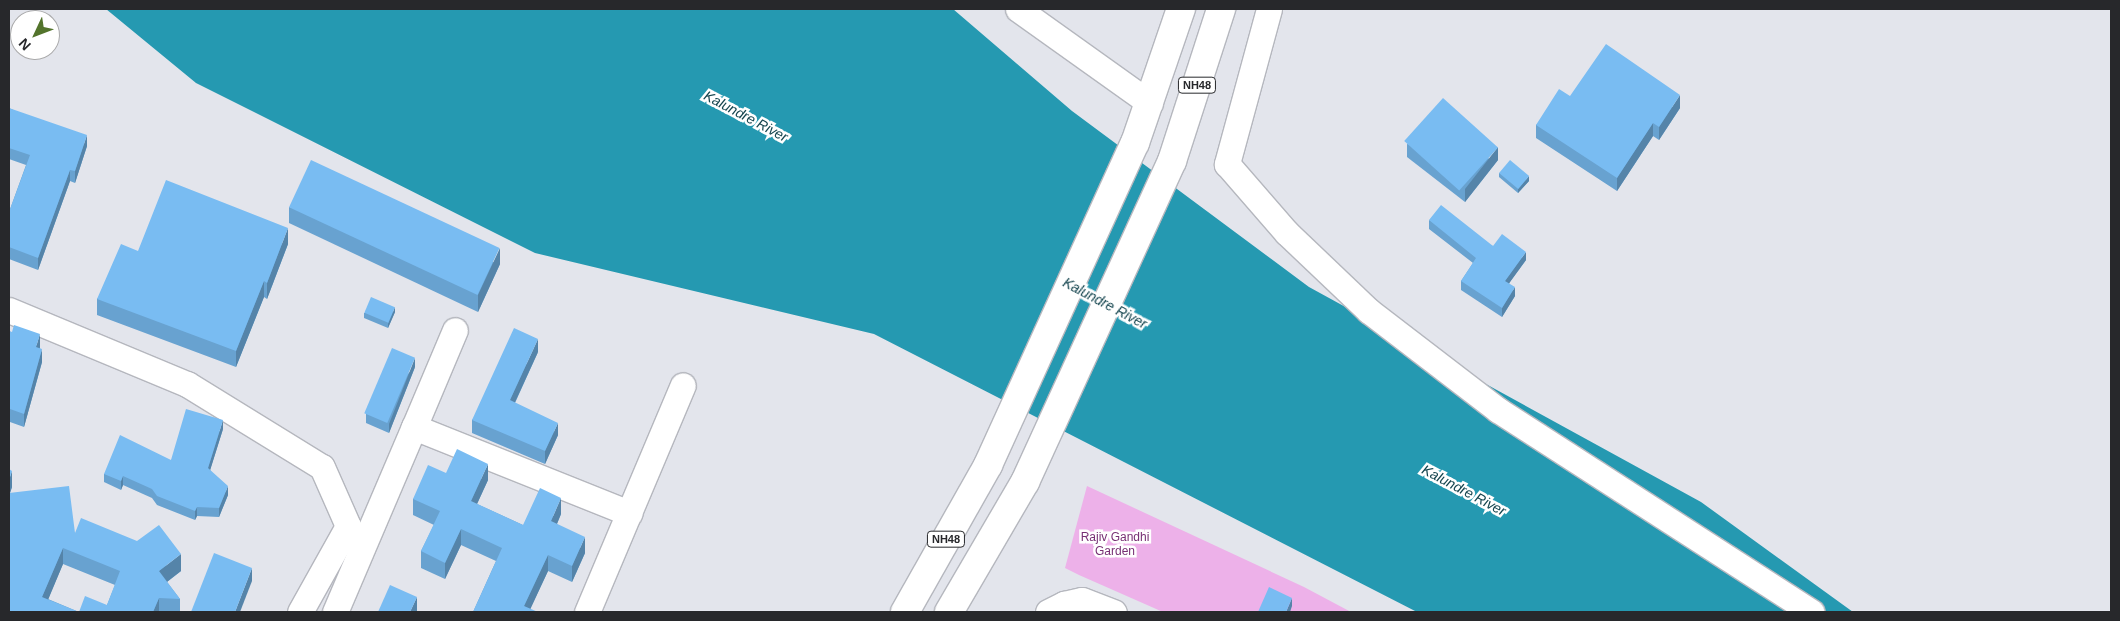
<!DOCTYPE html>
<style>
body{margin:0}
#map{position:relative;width:2120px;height:621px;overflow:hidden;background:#e3e5ec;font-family:Helvetica,sans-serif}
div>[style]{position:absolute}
.green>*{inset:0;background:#edb1e9}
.water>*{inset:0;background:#2599b1}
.roads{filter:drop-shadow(1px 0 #b5b7be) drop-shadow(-1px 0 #b5b7be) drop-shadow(0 1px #b5b7be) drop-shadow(0 -1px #b5b7be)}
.minor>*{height:25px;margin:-12.5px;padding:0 12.5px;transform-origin:12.5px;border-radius:12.5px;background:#fff}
.highway>*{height:28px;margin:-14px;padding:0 14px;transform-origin:14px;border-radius:14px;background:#fff}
.wall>*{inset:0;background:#68a2d0}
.shaded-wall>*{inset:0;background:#5584a9}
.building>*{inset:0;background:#79bcf2;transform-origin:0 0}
span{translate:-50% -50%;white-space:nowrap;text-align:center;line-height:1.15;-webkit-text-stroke:5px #fff;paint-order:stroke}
.shield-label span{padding:1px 4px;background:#fff;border:1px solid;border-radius:4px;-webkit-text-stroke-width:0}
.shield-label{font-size:11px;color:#27282b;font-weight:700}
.park-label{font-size:12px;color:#773074}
.water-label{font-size:14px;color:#15454f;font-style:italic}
.frame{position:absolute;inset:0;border:10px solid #27282b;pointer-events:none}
.north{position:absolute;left:10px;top:10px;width:50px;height:50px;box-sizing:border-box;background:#fff;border:1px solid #a9a9aa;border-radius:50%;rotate:227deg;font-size:14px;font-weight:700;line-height:20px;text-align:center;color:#27282b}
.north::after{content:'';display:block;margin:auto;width:18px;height:22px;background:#53742c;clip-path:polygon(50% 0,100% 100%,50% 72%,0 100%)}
</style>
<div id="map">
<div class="green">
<div style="clip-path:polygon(1087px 486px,1304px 587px,1351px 612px,1163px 612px,1079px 575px,1065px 568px)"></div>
</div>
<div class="water">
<div style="clip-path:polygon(106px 9px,953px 9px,1072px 111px,1309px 287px,1701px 502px,1853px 612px,1417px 612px,874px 334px,535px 253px,196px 83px)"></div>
</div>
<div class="roads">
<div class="minor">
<div style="left:1018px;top:9px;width:162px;rotate:35.5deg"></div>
<div style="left:1269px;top:9px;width:161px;rotate:105.2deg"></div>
<div style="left:1227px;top:164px;width:91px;rotate:49deg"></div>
<div style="left:1287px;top:233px;width:113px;rotate:43.6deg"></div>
<div style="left:1369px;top:311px;width:163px;rotate:37.5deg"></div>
<div style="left:1498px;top:410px;width:373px;rotate:32.8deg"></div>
<div style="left:9px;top:310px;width:193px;rotate:22.6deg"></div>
<div style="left:187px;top:384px;width:158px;rotate:31.6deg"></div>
<div style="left:322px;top:467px;width:64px;rotate:66.2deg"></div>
<div style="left:348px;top:526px;width:98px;rotate:119.2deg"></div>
<div style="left:414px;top:427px;width:105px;rotate:-67.1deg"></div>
<div style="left:335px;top:612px;width:201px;rotate:-66.9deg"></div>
<div style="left:414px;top:427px;width:232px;rotate:21.8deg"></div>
<div style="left:587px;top:612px;width:246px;rotate:-67.1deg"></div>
<div style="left:1048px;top:612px;width:18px;rotate:-27deg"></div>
<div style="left:1064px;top:604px;width:18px;rotate:-13deg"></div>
<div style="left:1082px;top:600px;width:34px;rotate:21deg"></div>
</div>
<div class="highway">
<div style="left:905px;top:612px;width:169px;rotate:-60.5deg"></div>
<div style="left:988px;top:465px;width:354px;rotate:-65.5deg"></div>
<div style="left:1135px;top:143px;width:142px;rotate:-71.1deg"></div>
<div style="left:949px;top:612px;width:151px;rotate:-59.7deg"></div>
<div style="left:1025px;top:482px;width:353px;rotate:-65.4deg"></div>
<div style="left:1172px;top:161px;width:160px;rotate:-72.1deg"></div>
</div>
</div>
<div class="wall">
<div style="clip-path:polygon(1570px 96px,1680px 108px,1659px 140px,1653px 136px,1617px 191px,1536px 138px,1536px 125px)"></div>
<div style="clip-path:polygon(9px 108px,87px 146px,75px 183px,70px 181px,38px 270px,9px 259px,9px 212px,26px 165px,9px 159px)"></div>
<div style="clip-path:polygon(1407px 144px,1498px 160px,1465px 202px,1407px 157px)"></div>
<div style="clip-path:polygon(1499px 173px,1529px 181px,1518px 193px,1499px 177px)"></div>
<div style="clip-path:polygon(289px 207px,500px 264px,478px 312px,289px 223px)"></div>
<div style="clip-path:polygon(1429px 220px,1493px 246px,1526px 260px,1509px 283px,1515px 296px,1502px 317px,1461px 290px,1461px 281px,1473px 263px,1429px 229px)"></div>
<div style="clip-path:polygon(288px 244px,267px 299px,264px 297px,236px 367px,97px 315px,97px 299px,138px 251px)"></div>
<div style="clip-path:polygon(395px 312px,388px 328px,364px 318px,364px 313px)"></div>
<div style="clip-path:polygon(9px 331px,40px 347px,40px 348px,42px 362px,24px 427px,10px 422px)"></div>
<div style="clip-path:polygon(538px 352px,515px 403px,558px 435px,545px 464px,472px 433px,472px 420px)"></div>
<div style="clip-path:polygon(415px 367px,389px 433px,366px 423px,366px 414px)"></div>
<div style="clip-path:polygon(223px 429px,210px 470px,228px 495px,219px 517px,197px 516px,195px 520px,157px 505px,152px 498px,123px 485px,121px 490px,104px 482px,104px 474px,171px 460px)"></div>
<div style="clip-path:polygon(evenodd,9px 469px,12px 487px,10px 493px,75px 533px,181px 571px,167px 582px,180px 599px,180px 612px,9px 612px,9px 469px,63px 564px,115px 585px,107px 605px,79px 612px,48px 599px,63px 564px)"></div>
<div style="clip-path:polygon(446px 473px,488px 480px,477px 504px,523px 525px,561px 514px,557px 524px,585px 553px,572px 582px,548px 571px,530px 609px,473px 612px,496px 561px,461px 545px,445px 579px,421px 568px,421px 551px,434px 525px,413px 515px,413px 499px)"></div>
</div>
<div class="shaded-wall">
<div style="clip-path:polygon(1680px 95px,1680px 108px,1659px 140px,1659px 127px)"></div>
<div style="clip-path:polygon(1653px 123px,1653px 136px,1617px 191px,1617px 178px)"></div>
<div style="clip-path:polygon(87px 135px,87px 146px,75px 183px,75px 171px)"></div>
<div style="clip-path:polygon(1498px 147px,1498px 160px,1465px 202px,1465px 189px)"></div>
<div style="clip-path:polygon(70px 170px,70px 181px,38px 270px,38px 258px)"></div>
<div style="clip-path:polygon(1529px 176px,1529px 181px,1518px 193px,1518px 189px)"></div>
<div style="clip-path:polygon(288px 228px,288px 244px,267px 299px,267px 283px)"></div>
<div style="clip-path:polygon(500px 248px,500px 264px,478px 312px,478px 295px)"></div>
<div style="clip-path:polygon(1526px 252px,1526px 260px,1505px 289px,1505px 281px)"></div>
<div style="clip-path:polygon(264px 281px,264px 297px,236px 367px,236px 351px)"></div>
<div style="clip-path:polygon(1515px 287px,1515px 296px,1502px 317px,1502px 308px)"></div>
<div style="clip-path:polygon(395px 307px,395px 312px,388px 328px,388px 324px)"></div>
<div style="clip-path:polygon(40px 334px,40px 347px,36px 359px,36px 347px)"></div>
<div style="clip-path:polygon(538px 339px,538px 352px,510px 413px,510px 400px)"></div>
<div style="clip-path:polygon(42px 349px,42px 362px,24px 427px,24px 414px)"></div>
<div style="clip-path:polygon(415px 358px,415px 367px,389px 433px,389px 424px)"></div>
<div style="clip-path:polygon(10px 409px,10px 422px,9px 425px,9px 413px)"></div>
<div style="clip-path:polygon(223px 420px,223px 429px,208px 477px,208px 468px)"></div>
<div style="clip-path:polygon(558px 423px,558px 435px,545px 464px,545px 451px)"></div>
<div style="clip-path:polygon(488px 464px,488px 480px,471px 517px,471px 501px)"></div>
<div style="clip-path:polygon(12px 471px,12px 487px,9px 496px,9px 480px)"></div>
<div style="clip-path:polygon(123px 476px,123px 485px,121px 490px,121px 481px)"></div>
<div style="clip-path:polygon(228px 486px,228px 495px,219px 517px,219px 508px)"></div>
<div style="clip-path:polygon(561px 498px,561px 514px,551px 538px,551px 521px)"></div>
<div style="clip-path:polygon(197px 507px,197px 516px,195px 520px,195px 511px)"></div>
<div style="clip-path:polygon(461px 529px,461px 545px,445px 579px,445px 563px)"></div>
<div style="clip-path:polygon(585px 537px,585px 553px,572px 582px,572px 566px)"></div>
<div style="clip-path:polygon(63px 548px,63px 564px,43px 612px,42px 597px)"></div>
<div style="clip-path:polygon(181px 554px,181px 571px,159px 588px,159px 571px)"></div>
<div style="clip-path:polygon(548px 555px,548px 571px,529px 612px,524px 606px)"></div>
<div style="clip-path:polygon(252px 568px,252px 581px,240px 612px,235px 612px)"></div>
<div style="clip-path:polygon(417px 597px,417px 612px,410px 612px)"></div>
<div style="clip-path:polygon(159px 598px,159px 612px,153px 612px)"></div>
<div style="clip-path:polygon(1292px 598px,1292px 606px,1290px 612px,1286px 612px)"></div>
</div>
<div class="building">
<div style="clip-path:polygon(1606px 44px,1680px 95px,1659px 127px,1653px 123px,1617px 178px,1536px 125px,1559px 89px,1570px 96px)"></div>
<div style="left:1443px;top:98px;width:74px;height:58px;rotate:42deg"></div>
<div style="clip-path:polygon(9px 108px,87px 135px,75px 171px,70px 170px,38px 258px,9px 247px,9px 212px,30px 155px,9px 148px)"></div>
<div style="left:311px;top:160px;width:208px;height:52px;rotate:25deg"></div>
<div style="left:1510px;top:160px;width:25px;height:17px;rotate:40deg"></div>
<div style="clip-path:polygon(166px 180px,288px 228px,267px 283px,264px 281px,236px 351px,97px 299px,121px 244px,138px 251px)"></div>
<div style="clip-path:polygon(1441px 205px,1493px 246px,1502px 234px,1526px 252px,1505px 281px,1515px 287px,1502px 308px,1461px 281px,1476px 258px,1429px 220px)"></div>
<div style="left:371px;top:297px;width:26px;height:17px;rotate:23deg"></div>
<div style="clip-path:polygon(14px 325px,40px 334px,36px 347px,42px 349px,24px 414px,10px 409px,9px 413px,9px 331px,12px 332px)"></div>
<div style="clip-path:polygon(514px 328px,538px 339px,510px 400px,558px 423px,545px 451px,472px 420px)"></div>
<div style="left:392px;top:348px;width:25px;height:71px;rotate:23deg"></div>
<div style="clip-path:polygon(186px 409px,223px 420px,208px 468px,228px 486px,219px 508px,197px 507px,195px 511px,157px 496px,152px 489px,123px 476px,121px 481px,104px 474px,120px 435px,171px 460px)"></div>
<div style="clip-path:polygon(457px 449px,488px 464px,471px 501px,523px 525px,540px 488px,561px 498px,551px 521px,585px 537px,572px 566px,548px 555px,524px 606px,538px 612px,473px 612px,502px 548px,461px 529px,445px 563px,421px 551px,440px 511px,413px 499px,428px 465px,446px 473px)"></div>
<div style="clip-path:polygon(9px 469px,12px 471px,9px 480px)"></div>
<div style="clip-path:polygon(evenodd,69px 486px,75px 533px,81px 518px,137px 541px,159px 525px,181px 554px,159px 571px,180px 599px,159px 598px,153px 612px,9px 612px,9px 493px,69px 486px,63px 548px,120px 571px,107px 605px,85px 596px,79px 612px,42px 597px,63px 548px)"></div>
<div style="clip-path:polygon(214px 553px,252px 568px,235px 612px,191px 612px)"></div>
<div style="clip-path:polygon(390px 585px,417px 597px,410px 612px,378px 612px)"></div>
<div style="clip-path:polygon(1269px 587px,1292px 598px,1286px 612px,1258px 612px)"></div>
</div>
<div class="shield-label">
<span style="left:1197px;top:85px">NH48</span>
<span style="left:946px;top:539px">NH48</span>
</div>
<div class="park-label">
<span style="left:1115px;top:545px">Rajiv Gandhi<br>Garden</span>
</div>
<div class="water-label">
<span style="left:746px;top:116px;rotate:28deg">Kalundre River</span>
<span style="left:1105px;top:303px;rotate:28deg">Kalundre River</span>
<span style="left:1464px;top:490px;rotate:28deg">Kalundre River</span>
</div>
<div class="frame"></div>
<div class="north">N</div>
</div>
